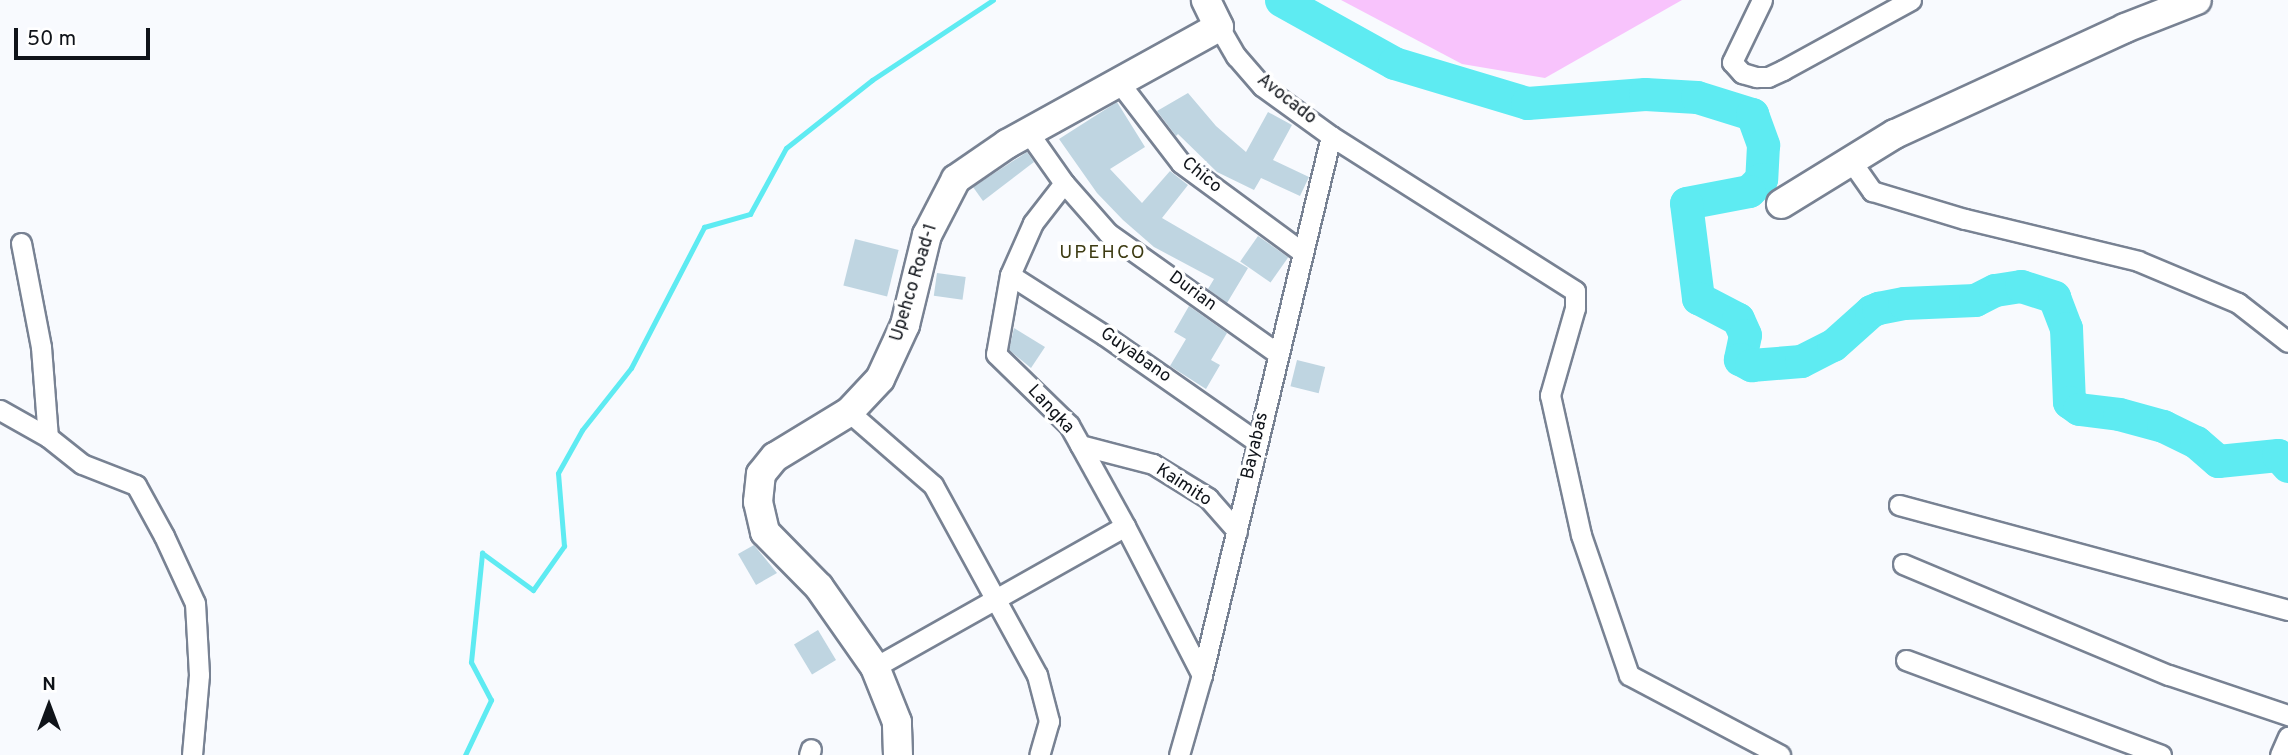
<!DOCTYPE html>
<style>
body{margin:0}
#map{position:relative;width:2288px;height:755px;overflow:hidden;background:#f8fafe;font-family:Overpass,sans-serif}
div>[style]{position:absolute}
.green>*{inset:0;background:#f8c3fc}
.stream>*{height:5px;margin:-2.5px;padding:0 2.5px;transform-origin:2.5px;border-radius:2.5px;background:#5eebf2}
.river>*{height:33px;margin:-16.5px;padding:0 16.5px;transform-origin:16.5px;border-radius:16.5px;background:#5eebf2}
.building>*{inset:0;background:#bfd5e1;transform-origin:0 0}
.roads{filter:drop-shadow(2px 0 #788293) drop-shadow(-2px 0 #788293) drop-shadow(0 2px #788293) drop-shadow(0 -2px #788293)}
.street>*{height:19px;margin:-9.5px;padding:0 9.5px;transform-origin:9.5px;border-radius:9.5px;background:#fff}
.secondary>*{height:28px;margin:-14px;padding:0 14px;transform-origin:14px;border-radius:14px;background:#fff}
span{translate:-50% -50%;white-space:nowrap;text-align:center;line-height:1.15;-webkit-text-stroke:7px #fff;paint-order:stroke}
.street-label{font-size:18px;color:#0f1319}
.neighbourhood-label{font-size:19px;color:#3d3b12;letter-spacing:2px}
.north{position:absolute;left:14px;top:671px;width:70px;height:70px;-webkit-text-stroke:5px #fff;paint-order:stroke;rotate:0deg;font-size:19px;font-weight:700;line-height:28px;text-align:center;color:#0f1319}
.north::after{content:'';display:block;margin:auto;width:24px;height:32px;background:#0f1319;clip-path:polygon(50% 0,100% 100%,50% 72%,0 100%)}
.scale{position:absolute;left:14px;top:28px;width:136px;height:32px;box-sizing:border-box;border:4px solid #0f1319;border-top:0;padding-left:9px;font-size:21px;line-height:24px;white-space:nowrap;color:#0f1319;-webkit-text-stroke:5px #fff;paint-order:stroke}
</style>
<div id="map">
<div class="green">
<div style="clip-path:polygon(1341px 0,1682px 0,1545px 78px,1462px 64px)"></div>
</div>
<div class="stream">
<div style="left:465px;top:755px;width:61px;rotate:-64.7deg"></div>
<div style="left:491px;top:700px;width:43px;rotate:-117.8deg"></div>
<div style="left:471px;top:662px;width:110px;rotate:-84.2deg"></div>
<div style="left:482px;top:553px;width:63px;rotate:36deg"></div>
<div style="left:533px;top:590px;width:54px;rotate:-54.8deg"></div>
<div style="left:564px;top:546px;width:73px;rotate:-94.7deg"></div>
<div style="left:558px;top:473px;width:49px;rotate:-60.8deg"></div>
<div style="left:582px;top:430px;width:79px;rotate:-51.7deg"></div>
<div style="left:631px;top:368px;width:159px;rotate:-62.6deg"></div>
<div style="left:704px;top:227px;width:48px;rotate:-15.8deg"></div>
<div style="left:750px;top:214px;width:75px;rotate:-61.4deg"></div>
<div style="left:786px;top:148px;width:110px;rotate:-38.3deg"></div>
<div style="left:872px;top:80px;width:145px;rotate:-33.5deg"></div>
</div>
<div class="river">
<div style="left:1281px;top:0;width:129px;rotate:29.1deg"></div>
<div style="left:1394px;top:63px;width:139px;rotate:16.7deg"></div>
<div style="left:1527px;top:103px;width:118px;rotate:-4.4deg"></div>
<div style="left:1645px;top:94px;width:52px;rotate:3.3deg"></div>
<div style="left:1697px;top:97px;width:58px;rotate:17.2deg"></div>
<div style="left:1752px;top:114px;width:33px;rotate:70deg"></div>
<div style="left:1763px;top:145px;width:34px;rotate:93deg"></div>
<div style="left:1761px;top:179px;width:17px;rotate:135deg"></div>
<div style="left:1749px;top:191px;width:64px;rotate:169.2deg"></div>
<div style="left:1686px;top:203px;width:96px;rotate:82.8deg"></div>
<div style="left:1698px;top:298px;width:45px;rotate:27.7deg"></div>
<div style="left:1738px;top:319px;width:17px;rotate:66deg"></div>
<div style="left:1745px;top:335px;width:25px;rotate:102deg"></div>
<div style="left:1740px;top:359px;width:13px;rotate:29deg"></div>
<div style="left:1751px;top:365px;width:50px;rotate:-4.6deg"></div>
<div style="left:1801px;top:361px;width:36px;rotate:-27deg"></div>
<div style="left:1833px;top:345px;width:51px;rotate:-41.8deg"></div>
<div style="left:1871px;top:311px;width:8px;rotate:-23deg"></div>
<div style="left:1878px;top:308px;width:26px;rotate:-11deg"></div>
<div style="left:1904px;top:303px;width:71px;rotate:-2.4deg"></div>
<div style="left:1975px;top:300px;width:22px;rotate:-27deg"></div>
<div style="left:1995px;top:290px;width:26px;rotate:-9deg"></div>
<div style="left:2021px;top:286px;width:35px;rotate:18deg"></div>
<div style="left:2054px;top:297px;width:33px;rotate:69deg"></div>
<div style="left:2066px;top:328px;width:74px;rotate:87.7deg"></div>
<div style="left:2069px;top:402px;width:12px;rotate:35deg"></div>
<div style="left:2079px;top:409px;width:40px;rotate:7.1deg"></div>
<div style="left:2119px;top:414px;width:46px;rotate:15.3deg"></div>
<div style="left:2163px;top:426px;width:37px;rotate:26deg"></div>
<div style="left:2196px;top:442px;width:29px;rotate:41deg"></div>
<div style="left:2218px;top:461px;width:60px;rotate:-5.7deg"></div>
<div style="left:2278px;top:455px;width:15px;rotate:48deg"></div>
</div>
<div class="building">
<div style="clip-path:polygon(1188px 93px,1216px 126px,1246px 152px,1268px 112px,1292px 125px,1273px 160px,1309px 177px,1300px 196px,1261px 178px,1254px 190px,1217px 172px,1178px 134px,1176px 136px,1157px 111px)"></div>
<div style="clip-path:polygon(1117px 102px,1145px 147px,1110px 169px,1142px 203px,1170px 171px,1188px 185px,1162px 218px,1248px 268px,1227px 303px,1208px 289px,1214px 279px,1154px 247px,1123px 220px,1097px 193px,1059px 139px)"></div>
<div style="clip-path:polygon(1027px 152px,1034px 162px,983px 201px,973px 187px)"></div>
<div style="left:1258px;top:236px;width:37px;height:31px;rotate:35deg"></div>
<div style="left:855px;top:239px;width:45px;height:48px;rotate:14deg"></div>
<div style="left:937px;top:273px;width:29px;height:23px;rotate:8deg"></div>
<div style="clip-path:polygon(1189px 306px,1227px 333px,1211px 360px,1220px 365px,1206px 389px,1170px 366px,1186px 339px,1174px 332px)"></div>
<div style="clip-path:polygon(1014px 328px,1045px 347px,1031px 368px,1009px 350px)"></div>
<div style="left:1297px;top:360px;width:29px;height:27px;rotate:14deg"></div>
<div style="clip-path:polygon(754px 545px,777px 573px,756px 585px,738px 554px)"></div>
<div style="left:818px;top:630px;width:35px;height:28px;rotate:59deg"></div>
</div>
<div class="roads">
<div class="street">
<div style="left:1762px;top:0;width:69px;rotate:115.8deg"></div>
<div style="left:1732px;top:62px;width:15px;rotate:48deg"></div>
<div style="left:1742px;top:73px;width:15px;rotate:16deg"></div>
<div style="left:1756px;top:77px;width:12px"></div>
<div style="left:1768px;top:77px;width:17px;rotate:-25deg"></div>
<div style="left:1783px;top:70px;width:146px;rotate:-28.7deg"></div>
<div style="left:1219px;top:27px;width:34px;rotate:60deg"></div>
<div style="left:1236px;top:56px;width:40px;rotate:49deg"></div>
<div style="left:1262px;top:86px;width:85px;rotate:35.9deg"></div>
<div style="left:1331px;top:136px;width:289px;rotate:32.4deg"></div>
<div style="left:1575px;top:291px;width:17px;rotate:90deg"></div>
<div style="left:1575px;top:308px;width:91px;rotate:106deg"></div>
<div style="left:1550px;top:395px;width:143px;rotate:77.5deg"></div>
<div style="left:1581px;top:535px;width:148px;rotate:71.1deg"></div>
<div style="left:1629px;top:675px;width:171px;rotate:27.9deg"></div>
<div style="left:1118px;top:81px;width:103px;rotate:52.5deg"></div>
<div style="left:1181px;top:163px;width:150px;rotate:36.3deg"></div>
<div style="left:1028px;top:132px;width:62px;rotate:54.8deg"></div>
<div style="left:1064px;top:183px;width:67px;rotate:48.7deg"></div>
<div style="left:1108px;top:233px;width:209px;rotate:35.4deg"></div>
<div style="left:1851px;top:161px;width:37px;rotate:55deg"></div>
<div style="left:1872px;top:191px;width:97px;rotate:16.8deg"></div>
<div style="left:1965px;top:219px;width:178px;rotate:13.6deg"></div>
<div style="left:2138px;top:261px;width:108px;rotate:22.8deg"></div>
<div style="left:2238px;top:303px;width:63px;rotate:38deg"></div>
<div style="left:1064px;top:183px;width:51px;rotate:127.8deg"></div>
<div style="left:1033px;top:223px;width:57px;rotate:113.9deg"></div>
<div style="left:1010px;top:275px;width:80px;rotate:100deg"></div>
<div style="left:996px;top:354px;width:102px;rotate:44.2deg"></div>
<div style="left:1069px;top:425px;width:115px;rotate:61deg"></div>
<div style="left:1125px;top:526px;width:168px;rotate:62.7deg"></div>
<div style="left:21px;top:243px;width:106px;rotate:79.1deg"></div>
<div style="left:41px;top:347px;width:90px;rotate:85.6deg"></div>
<div style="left:1010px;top:275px;width:112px;rotate:32.6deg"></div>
<div style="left:1104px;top:335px;width:185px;rotate:34.9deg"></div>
<div style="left:0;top:410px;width:55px;rotate:29.4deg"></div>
<div style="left:48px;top:437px;width:43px;rotate:38.5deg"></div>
<div style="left:82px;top:464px;width:58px;rotate:21.3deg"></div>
<div style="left:136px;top:485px;width:58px;rotate:61.2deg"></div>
<div style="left:164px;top:536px;width:74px;rotate:65.2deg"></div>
<div style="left:195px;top:603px;width:72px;rotate:86.8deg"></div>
<div style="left:199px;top:675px;width:80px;rotate:95deg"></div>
<div style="left:849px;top:412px;width:111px;rotate:41deg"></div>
<div style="left:933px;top:485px;width:217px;rotate:61.3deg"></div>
<div style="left:1037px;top:675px;width:48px;rotate:75.4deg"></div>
<div style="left:1049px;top:721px;width:35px;rotate:106deg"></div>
<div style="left:1080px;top:445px;width:75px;rotate:14.6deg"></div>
<div style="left:1153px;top:464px;width:65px;rotate:31.7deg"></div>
<div style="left:1208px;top:498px;width:44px;rotate:48.7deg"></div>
<div style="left:1899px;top:505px;width:403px;rotate:15.1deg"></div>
<div style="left:1903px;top:564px;width:288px;rotate:22.7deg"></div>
<div style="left:2169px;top:675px;width:126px;rotate:18.6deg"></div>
<div style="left:1906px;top:660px;width:272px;rotate:20.4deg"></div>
<div style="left:875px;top:667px;width:287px;rotate:-29.4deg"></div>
<div style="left:809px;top:755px;width:6px;rotate:-72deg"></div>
<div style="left:1179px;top:755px;width:83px;rotate:-74deg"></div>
<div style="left:1202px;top:675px;width:554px;rotate:-76.54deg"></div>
<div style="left:2280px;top:755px;width:20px;rotate:-66deg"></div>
</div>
<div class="secondary">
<div style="left:1781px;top:204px;width:134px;rotate:-31.6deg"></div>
<div style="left:1895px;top:134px;width:253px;rotate:-24.7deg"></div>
<div style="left:2125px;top:28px;width:77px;rotate:-21.3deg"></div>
<div style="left:898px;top:755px;width:33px;rotate:-92deg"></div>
<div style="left:897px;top:722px;width:59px;rotate:-111.8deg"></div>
<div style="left:875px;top:667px;width:98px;rotate:-125deg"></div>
<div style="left:819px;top:587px;width:77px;rotate:-134.5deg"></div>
<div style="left:765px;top:532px;width:31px;rotate:-103deg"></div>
<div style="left:758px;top:502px;width:28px;rotate:-84deg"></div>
<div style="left:761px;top:474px;width:22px;rotate:-51deg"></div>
<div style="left:775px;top:457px;width:87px;rotate:-31.3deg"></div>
<div style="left:849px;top:412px;width:45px;rotate:-46.8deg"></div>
<div style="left:880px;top:379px;width:60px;rotate:-65.2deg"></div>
<div style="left:905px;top:325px;width:93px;rotate:-76.3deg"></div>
<div style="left:927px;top:235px;width:63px;rotate:-62.6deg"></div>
<div style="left:956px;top:179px;width:62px;rotate:-34.5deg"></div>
<div style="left:1007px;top:144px;width:242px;rotate:-28.9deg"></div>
<div style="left:1219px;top:27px;width:30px;rotate:-116deg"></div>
</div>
</div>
<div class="street-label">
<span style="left:1286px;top:100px;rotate:38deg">Avocado</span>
<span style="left:1201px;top:176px;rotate:39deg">Chico</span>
<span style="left:915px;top:283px;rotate:-73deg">Upehco Road-1</span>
<span style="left:1192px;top:292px;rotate:36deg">Durian</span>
<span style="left:1135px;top:356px;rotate:35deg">Guyabano</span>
<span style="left:1050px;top:410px;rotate:47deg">Langka</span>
<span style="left:1256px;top:446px;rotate:-77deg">Bayabas</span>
<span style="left:1183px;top:486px;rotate:33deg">Kaimito</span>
</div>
<div class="neighbourhood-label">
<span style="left:1103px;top:254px">UPEHCO</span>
</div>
<div class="north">N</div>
<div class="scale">50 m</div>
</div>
